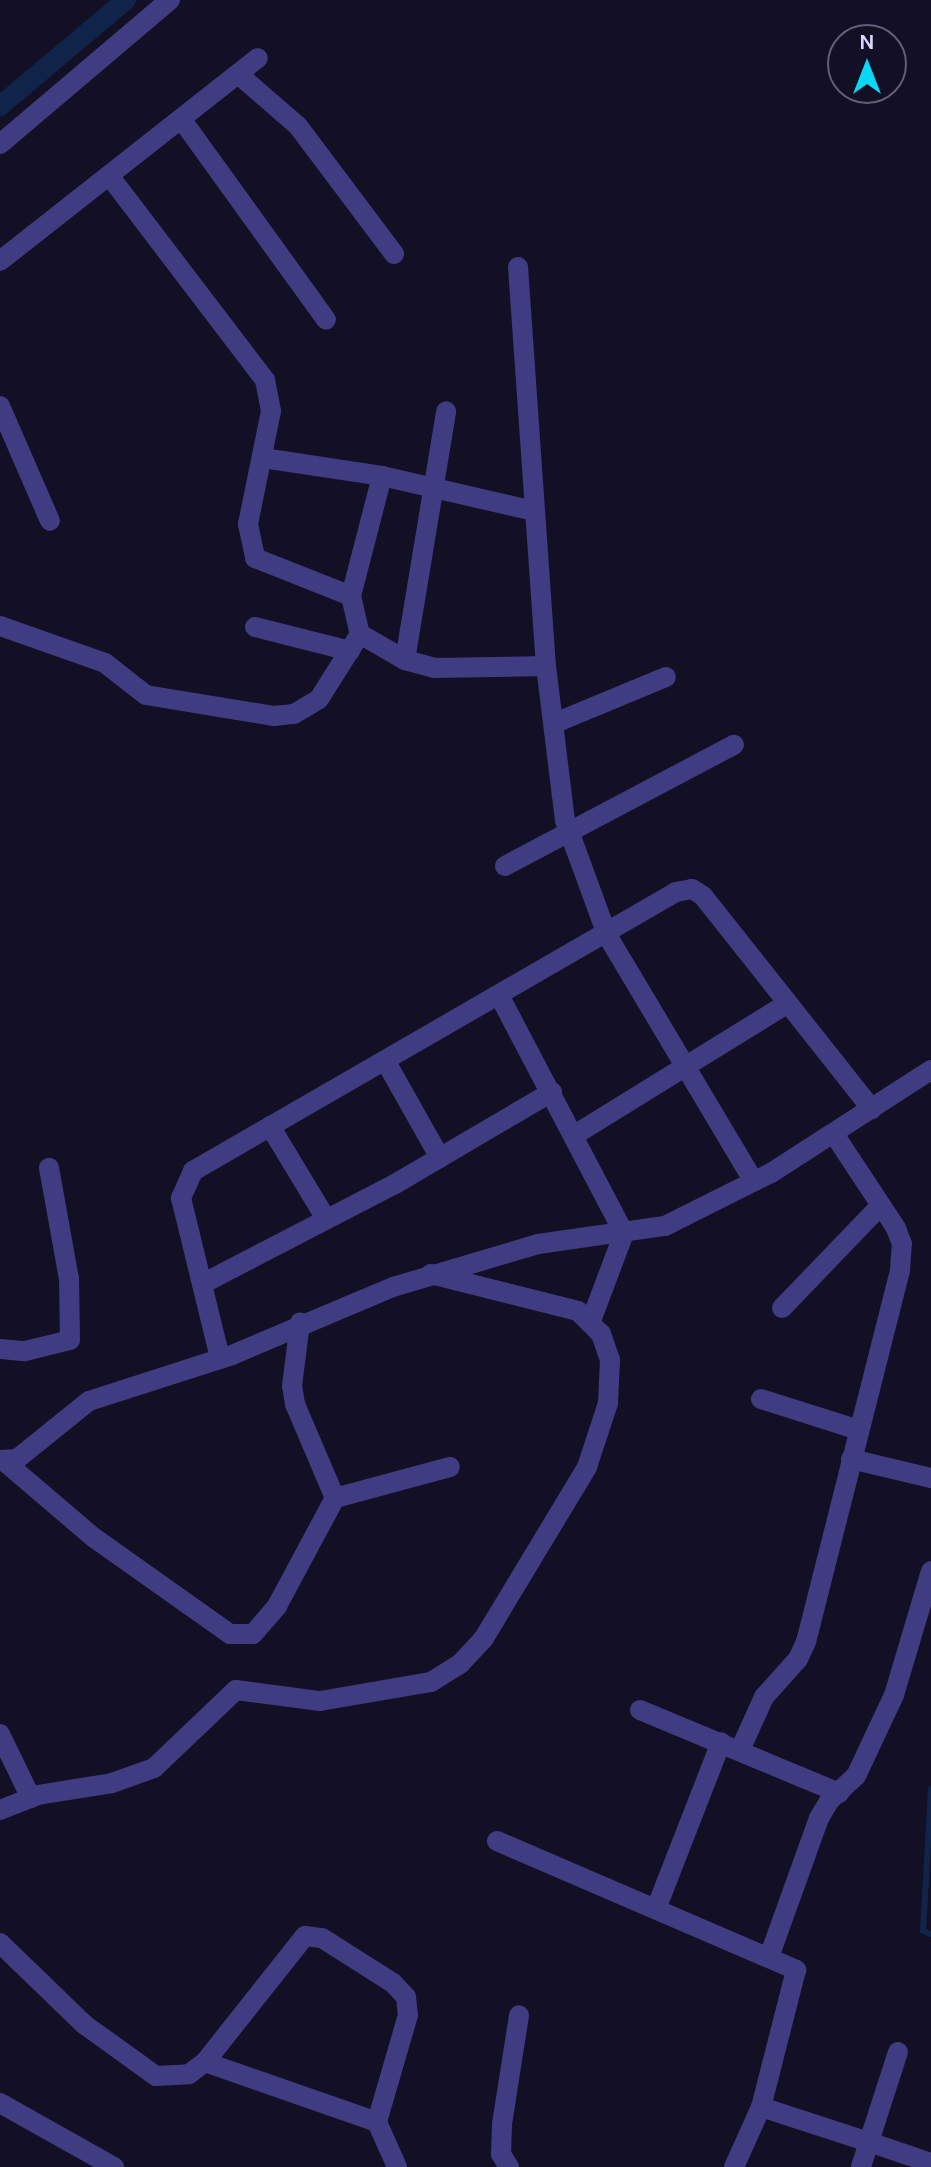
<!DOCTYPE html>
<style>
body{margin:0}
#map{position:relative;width:931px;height:2167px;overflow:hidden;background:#130f24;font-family:Karla,sans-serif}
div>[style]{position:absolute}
.stream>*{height:6px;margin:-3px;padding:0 3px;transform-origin:3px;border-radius:3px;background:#0f2448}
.canal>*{height:20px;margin:-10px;padding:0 10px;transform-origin:10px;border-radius:10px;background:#0f2448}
.minor>*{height:20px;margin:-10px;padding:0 10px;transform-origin:10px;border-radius:10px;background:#403c82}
span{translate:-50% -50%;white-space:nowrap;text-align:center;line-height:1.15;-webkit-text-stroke:8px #130f24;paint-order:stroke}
.north{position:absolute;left:827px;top:24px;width:80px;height:80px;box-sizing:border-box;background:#130f24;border:2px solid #635e7b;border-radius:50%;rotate:0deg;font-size:22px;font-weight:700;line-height:32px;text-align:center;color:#dad4fe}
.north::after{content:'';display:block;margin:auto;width:28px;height:36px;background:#08d8f6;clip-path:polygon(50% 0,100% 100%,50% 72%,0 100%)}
</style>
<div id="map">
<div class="stream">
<div style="left:931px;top:1789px;width:142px;rotate:93.2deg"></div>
<div style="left:923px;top:1931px;width:9px;rotate:21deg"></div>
</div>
<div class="canal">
<div style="left:0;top:106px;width:165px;rotate:-40.1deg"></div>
</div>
<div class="minor">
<div style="left:238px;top:74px;width:79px;rotate:40.9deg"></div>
<div style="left:298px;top:126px;width:160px;rotate:53.1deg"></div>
<div style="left:182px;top:120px;width:246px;rotate:54.2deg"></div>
<div style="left:0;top:144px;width:223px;rotate:-40.3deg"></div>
<div style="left:111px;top:178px;width:254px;rotate:52.7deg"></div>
<div style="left:265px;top:380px;width:32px;rotate:79deg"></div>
<div style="left:271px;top:411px;width:115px;rotate:101.5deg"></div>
<div style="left:248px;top:524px;width:35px;rotate:78deg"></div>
<div style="left:255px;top:558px;width:103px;rotate:21.6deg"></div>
<div style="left:351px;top:596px;width:39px;rotate:77deg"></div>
<div style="left:360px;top:634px;width:52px;rotate:30deg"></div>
<div style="left:405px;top:660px;width:30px;rotate:15deg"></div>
<div style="left:434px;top:668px;width:112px;rotate:-1deg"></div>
<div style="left:0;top:261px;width:328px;rotate:-38.2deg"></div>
<div style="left:518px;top:267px;width:400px;rotate:86deg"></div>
<div style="left:546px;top:666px;width:155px;rotate:83deg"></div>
<div style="left:565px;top:820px;width:122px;rotate:69.9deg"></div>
<div style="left:607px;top:935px;width:287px;rotate:59.2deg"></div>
<div style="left:0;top:406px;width:125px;rotate:66.5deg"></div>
<div style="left:263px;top:458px;width:120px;rotate:8.6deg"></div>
<div style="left:382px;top:476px;width:156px;rotate:13deg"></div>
<div style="left:351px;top:596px;width:124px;rotate:-75.5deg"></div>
<div style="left:0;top:626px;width:111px;rotate:19.4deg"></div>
<div style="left:105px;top:663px;width:52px;rotate:38deg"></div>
<div style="left:146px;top:695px;width:130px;rotate:9.3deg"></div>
<div style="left:274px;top:716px;width:20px;rotate:-6deg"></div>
<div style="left:294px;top:714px;width:29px;rotate:-31deg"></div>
<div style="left:319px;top:699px;width:77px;rotate:-57.8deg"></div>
<div style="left:255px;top:627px;width:98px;rotate:14.2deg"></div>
<div style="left:405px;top:660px;width:252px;rotate:-80.6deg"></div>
<div style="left:555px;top:723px;width:120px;rotate:-22.5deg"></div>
<div style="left:505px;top:866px;width:259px;rotate:-27.9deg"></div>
<div style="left:500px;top:997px;width:267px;rotate:62.3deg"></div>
<div style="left:624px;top:1233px;width:94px;rotate:110.6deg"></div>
<div style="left:386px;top:1062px;width:110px;rotate:60.6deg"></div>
<div style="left:270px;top:1126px;width:109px;rotate:58.9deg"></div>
<div style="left:576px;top:1134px;width:249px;rotate:-31.7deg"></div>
<div style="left:202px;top:1284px;width:217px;rotate:-27.4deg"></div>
<div style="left:395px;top:1184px;width:182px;rotate:-30.4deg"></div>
<div style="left:782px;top:1308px;width:141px;rotate:-46.1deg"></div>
<div style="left:0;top:1349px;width:25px;rotate:5deg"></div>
<div style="left:25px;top:1351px;width:46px;rotate:-13.7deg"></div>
<div style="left:70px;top:1340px;width:61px;rotate:-90.9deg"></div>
<div style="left:69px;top:1279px;width:113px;rotate:-100.2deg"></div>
<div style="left:220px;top:1358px;width:165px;rotate:-103.7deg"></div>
<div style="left:181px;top:1198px;width:30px;rotate:-66deg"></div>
<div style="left:193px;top:1171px;width:558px;rotate:-30.01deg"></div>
<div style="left:676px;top:892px;width:16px;rotate:-11deg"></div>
<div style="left:692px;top:889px;width:13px;rotate:32deg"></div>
<div style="left:703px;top:896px;width:272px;rotate:51.6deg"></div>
<div style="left:761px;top:1399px;width:103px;rotate:17.6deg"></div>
<div style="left:851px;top:1459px;width:82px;rotate:13.4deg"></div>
<div style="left:0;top:1460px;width:17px;rotate:-3deg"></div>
<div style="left:17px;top:1459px;width:92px;rotate:-38.9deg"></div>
<div style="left:89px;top:1401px;width:150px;rotate:-17.8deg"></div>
<div style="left:232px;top:1355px;width:175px;rotate:-22.9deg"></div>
<div style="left:393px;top:1287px;width:151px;rotate:-16.5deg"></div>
<div style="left:538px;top:1244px;width:128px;rotate:-8.1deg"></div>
<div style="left:665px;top:1226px;width:119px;rotate:-26.6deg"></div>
<div style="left:771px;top:1173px;width:190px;rotate:-32.8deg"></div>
<div style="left:4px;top:1461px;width:117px;rotate:40.5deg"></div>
<div style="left:93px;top:1537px;width:168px;rotate:35.3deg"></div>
<div style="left:230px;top:1634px;width:23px"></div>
<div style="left:253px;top:1634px;width:37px;rotate:-49deg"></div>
<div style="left:277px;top:1606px;width:123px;rotate:-61.8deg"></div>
<div style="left:335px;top:1498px;width:102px;rotate:-113.1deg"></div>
<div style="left:295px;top:1404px;width:18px;rotate:-99deg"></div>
<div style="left:292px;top:1386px;width:64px;rotate:-82.8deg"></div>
<div style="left:335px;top:1498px;width:119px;rotate:-15.1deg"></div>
<div style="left:640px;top:1710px;width:216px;rotate:22.6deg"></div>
<div style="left:0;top:1734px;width:71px;rotate:64.2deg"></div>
<div style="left:740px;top:1750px;width:58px;rotate:-65.6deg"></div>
<div style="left:764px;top:1697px;width:51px;rotate:-48.2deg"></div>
<div style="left:798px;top:1659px;width:19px;rotate:-65deg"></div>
<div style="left:806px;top:1642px;width:384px;rotate:-75.8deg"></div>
<div style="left:900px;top:1270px;width:26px;rotate:-86deg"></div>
<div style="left:902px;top:1244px;width:17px;rotate:-111deg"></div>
<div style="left:896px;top:1228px;width:113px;rotate:-123.4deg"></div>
<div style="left:0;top:1810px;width:41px;rotate:-21.5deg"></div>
<div style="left:38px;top:1795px;width:75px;rotate:-9.2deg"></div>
<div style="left:112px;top:1783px;width:45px;rotate:-19.7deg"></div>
<div style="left:154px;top:1768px;width:113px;rotate:-43.6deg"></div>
<div style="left:236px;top:1690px;width:85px;rotate:7.5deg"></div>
<div style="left:320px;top:1701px;width:113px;rotate:-9.7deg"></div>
<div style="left:431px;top:1682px;width:34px;rotate:-32deg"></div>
<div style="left:460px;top:1664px;width:35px;rotate:-47deg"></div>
<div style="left:484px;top:1638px;width:200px;rotate:-58.9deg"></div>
<div style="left:587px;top:1467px;width:67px;rotate:-71.8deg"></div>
<div style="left:608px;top:1403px;width:43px;rotate:-87.3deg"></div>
<div style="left:610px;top:1360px;width:28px;rotate:-109deg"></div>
<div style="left:601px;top:1334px;width:33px;rotate:-135deg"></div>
<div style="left:578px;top:1311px;width:152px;rotate:-165.9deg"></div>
<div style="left:497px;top:1841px;width:326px;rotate:23.3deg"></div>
<div style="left:796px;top:1970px;width:141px;rotate:104.3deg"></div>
<div style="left:656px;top:1909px;width:179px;rotate:-68.7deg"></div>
<div style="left:0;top:1943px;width:118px;rotate:44deg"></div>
<div style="left:85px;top:2025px;width:87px;rotate:35.7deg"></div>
<div style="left:156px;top:2076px;width:33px;rotate:-3deg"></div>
<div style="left:189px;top:2074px;width:20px;rotate:-37deg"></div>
<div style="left:205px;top:2062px;width:161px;rotate:-51.6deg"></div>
<div style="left:305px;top:1936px;width:17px;rotate:7deg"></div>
<div style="left:322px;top:1938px;width:84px;rotate:32.4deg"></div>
<div style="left:393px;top:1983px;width:19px;rotate:47deg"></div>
<div style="left:406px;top:1997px;width:18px;rotate:84deg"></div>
<div style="left:408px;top:2015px;width:111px;rotate:106.2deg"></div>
<div style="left:377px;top:2122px;width:182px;rotate:-160.8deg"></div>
<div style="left:769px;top:1957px;width:148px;rotate:-70.2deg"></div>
<div style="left:819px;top:1818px;width:21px;rotate:-59deg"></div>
<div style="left:830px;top:1800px;width:35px;rotate:-43deg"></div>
<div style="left:856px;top:1776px;width:89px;rotate:-64.9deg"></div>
<div style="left:894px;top:1695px;width:129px;rotate:-73.4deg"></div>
<div style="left:898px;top:2052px;width:95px;rotate:107.9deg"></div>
<div style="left:869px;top:2142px;width:65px;rotate:18.7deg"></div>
<div style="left:0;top:2103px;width:131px;rotate:29.3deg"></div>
<div style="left:377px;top:2122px;width:49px;rotate:66deg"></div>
<div style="left:509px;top:2167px;width:15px;rotate:-122deg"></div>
<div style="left:501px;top:2154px;width:30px;rotate:-88deg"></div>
<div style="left:502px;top:2124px;width:110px;rotate:-81.1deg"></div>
<div style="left:734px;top:2167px;width:66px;rotate:-65.8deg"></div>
<div style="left:761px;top:2107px;width:114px;rotate:18deg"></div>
<div style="left:869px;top:2142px;width:26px;rotate:108deg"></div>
</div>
<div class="north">N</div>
</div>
